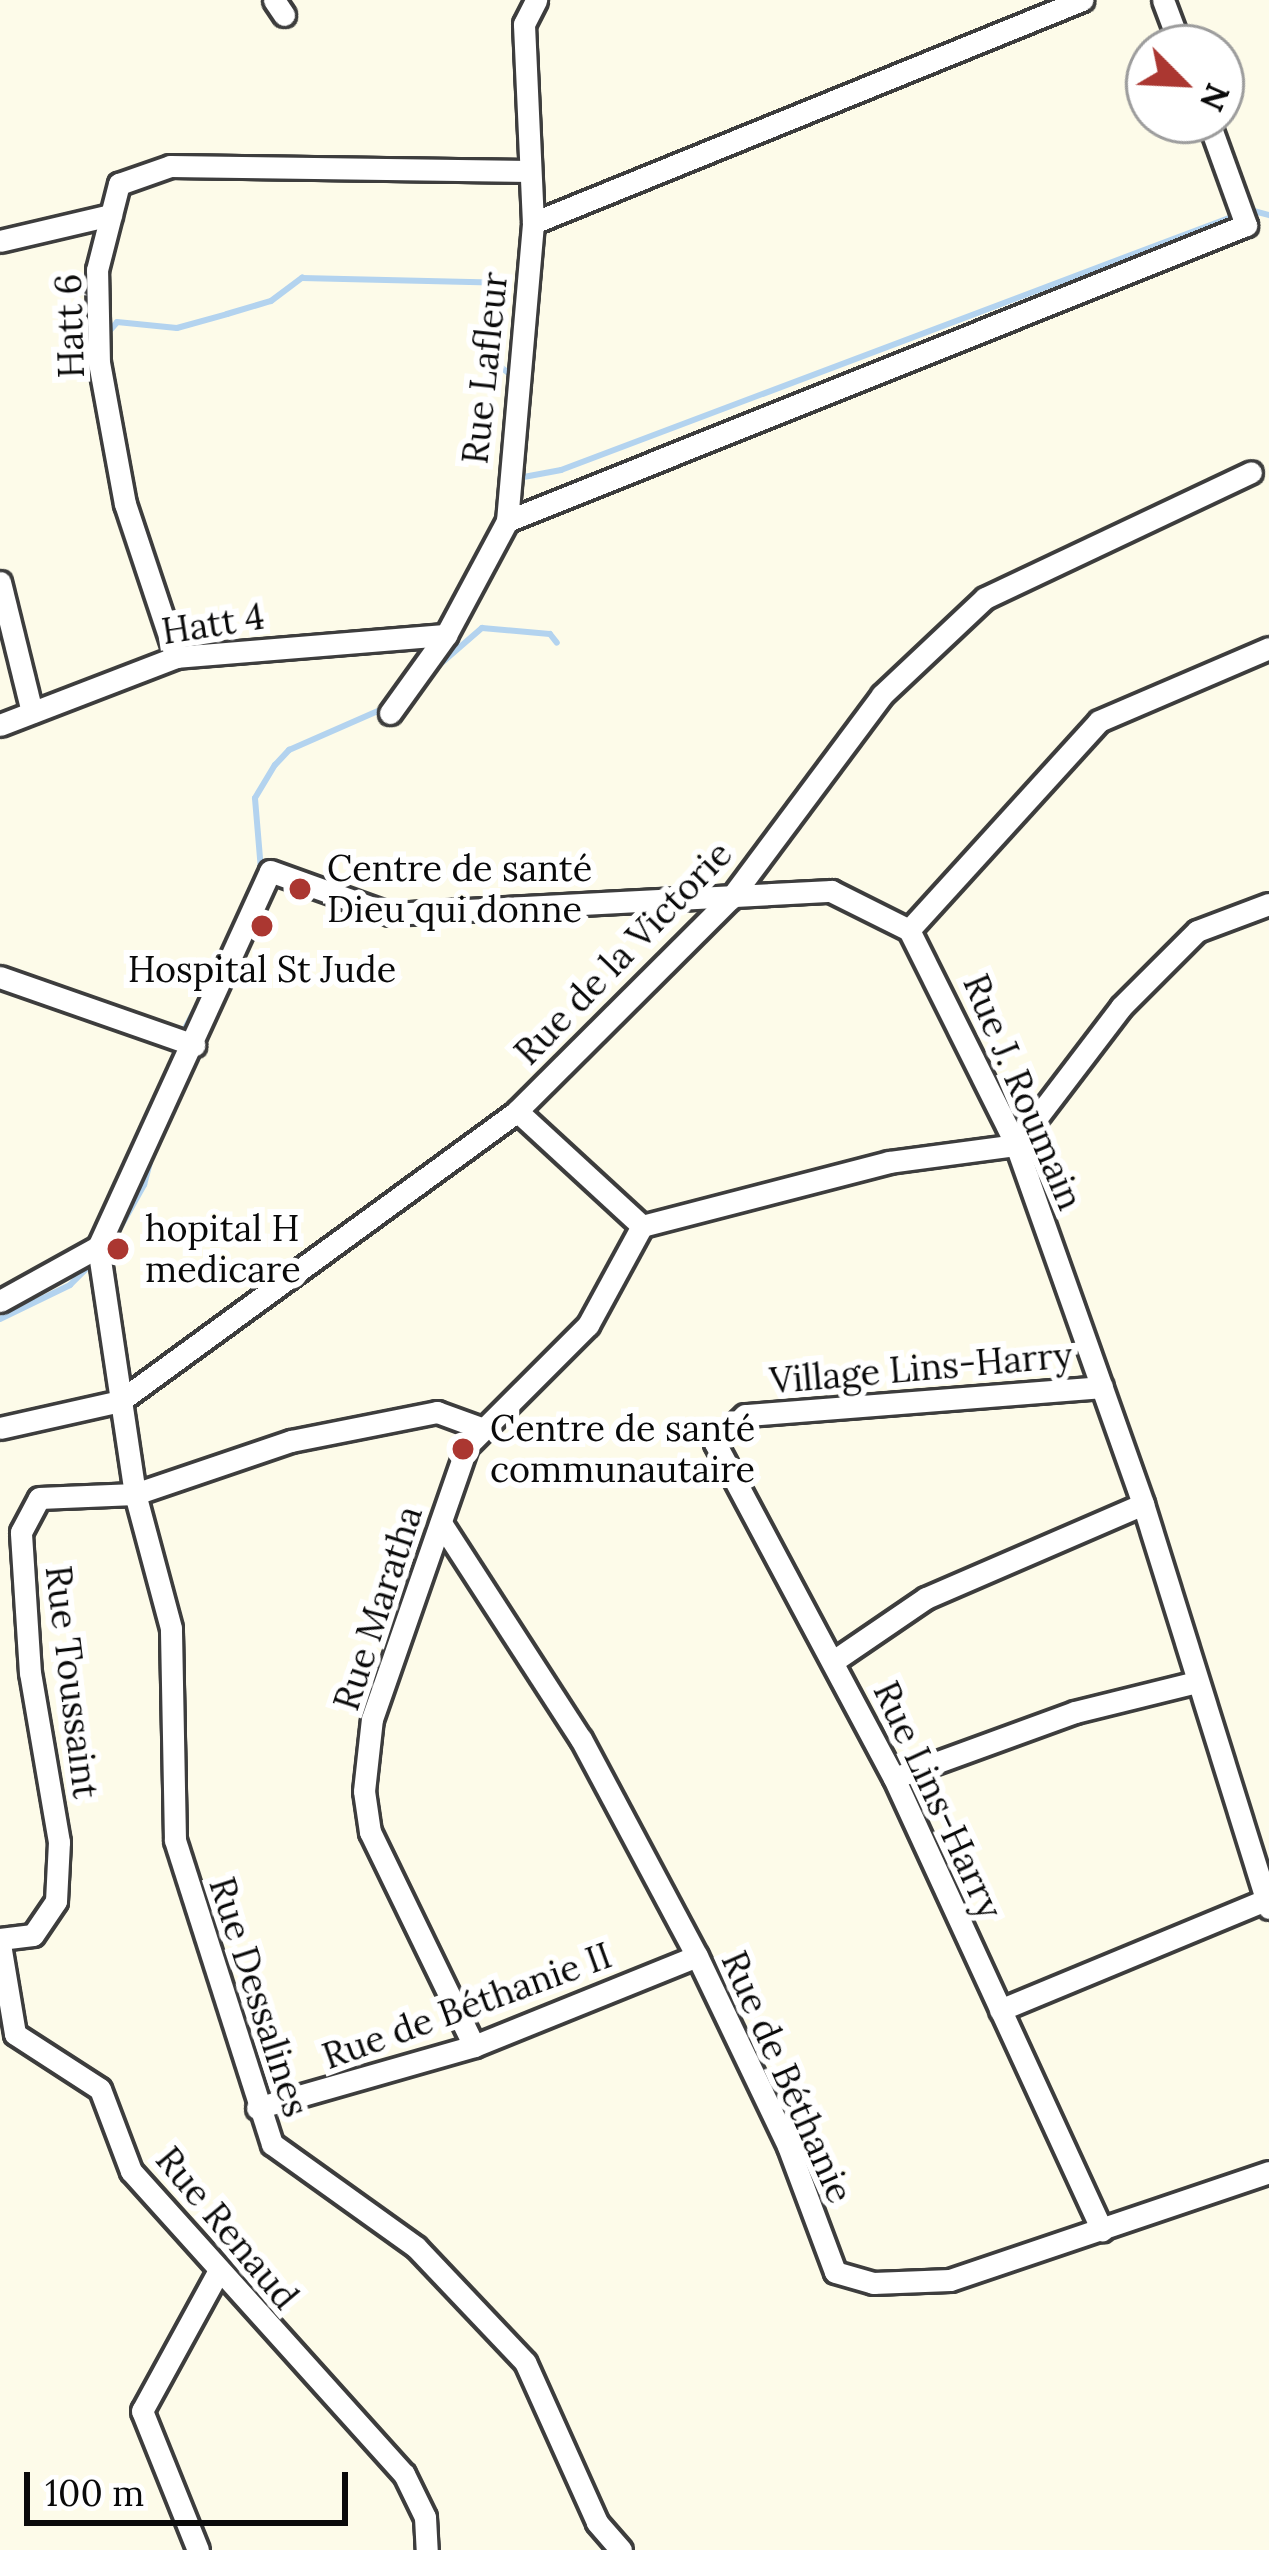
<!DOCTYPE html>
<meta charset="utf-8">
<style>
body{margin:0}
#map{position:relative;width:1269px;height:2550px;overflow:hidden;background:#fdfbe9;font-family:Lora,serif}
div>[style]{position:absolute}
.stream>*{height:6px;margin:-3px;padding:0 3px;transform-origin:3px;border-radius:3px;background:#b3d3ef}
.roads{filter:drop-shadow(3px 0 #3d3d3d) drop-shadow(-3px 0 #3d3d3d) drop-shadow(0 3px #3d3d3d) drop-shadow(0 -3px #3d3d3d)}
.minor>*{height:21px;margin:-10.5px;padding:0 10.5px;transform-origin:10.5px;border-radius:10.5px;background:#fff}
.dots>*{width:33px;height:33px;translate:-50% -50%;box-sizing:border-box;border:6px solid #fff;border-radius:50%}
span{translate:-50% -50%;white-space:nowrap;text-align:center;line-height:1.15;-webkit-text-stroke:12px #fff;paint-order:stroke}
.street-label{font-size:36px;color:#0a0a0a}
.poi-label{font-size:36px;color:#0a0a0a}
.left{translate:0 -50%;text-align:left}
.north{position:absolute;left:1125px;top:24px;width:120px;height:120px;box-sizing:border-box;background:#fff;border:3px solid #9d9d9d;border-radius:50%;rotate:114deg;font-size:33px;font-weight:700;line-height:48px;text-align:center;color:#0a0a0a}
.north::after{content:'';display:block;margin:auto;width:42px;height:54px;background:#ab3731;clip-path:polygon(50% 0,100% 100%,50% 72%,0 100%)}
.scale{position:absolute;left:24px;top:2472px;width:324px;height:54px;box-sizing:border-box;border:6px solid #0a0a0a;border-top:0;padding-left:15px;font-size:36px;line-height:42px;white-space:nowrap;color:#0a0a0a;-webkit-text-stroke:9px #fff;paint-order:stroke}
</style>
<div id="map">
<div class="stream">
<div style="left:105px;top:336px;width:18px;rotate:-49deg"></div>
<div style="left:117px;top:322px;width:60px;rotate:5.7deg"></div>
<div style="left:177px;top:328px;width:52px;rotate:-15.6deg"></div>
<div style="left:227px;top:314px;width:46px;rotate:-16.5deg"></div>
<div style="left:271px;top:301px;width:39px;rotate:-37deg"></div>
<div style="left:302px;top:278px;width:199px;rotate:1.4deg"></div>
<div style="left:501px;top:283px;width:80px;rotate:93.6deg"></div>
<div style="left:496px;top:363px;width:22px;rotate:39deg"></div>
<div style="left:513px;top:479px;width:49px;rotate:-10.6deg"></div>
<div style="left:561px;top:470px;width:736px;rotate:-20.67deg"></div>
<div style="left:1250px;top:210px;width:20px;rotate:15deg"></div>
<div style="left:430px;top:673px;width:69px;rotate:-40.9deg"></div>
<div style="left:482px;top:628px;width:68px;rotate:5deg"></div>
<div style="left:550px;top:634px;width:11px;rotate:52deg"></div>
<div style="left:261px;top:870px;width:72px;rotate:-94.8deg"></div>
<div style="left:255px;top:798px;width:39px;rotate:-59deg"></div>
<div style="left:275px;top:765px;width:21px;rotate:-47deg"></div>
<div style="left:289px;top:750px;width:107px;rotate:-23.7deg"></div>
<div style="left:181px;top:1036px;width:41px;rotate:-62.2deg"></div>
<div style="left:111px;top:1244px;width:68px;rotate:-60.8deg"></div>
<div style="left:144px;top:1185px;width:39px;rotate:-75deg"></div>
<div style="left:0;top:1319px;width:78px;rotate:-25.9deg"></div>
<div style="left:70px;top:1285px;width:33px;rotate:-45deg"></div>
</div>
<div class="roads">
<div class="minor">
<div style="left:274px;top:0;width:18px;rotate:56deg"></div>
<div style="left:1163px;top:0;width:51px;rotate:69.4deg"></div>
<div style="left:1208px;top:120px;width:112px;rotate:70.1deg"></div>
<div style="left:533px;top:223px;width:593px;rotate:-22.11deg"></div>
<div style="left:0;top:241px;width:114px;rotate:-13.2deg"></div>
<div style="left:507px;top:521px;width:796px;rotate:-21.83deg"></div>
<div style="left:0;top:582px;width:134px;rotate:76.2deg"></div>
<div style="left:176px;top:657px;width:161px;rotate:-108.4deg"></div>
<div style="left:125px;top:504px;width:143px;rotate:-100.4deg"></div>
<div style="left:99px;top:363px;width:93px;rotate:-91.2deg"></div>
<div style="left:97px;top:270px;width:89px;rotate:-75.7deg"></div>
<div style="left:119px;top:184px;width:54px;rotate:-19.4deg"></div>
<div style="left:170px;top:166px;width:360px;rotate:0.8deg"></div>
<div style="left:390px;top:713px;width:96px;rotate:-54.3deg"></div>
<div style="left:446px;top:635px;width:129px;rotate:-61.8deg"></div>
<div style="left:507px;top:521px;width:299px;rotate:-85deg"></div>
<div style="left:533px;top:223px;width:199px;rotate:-92.6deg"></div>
<div style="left:524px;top:24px;width:27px;rotate:-63deg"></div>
<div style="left:0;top:725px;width:189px;rotate:-21.1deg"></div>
<div style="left:176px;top:657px;width:271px;rotate:-4.7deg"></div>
<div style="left:909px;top:930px;width:282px;rotate:-47.7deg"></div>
<div style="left:1099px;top:721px;width:185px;rotate:-23.2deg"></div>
<div style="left:0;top:977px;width:206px;rotate:19.3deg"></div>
<div style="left:517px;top:1111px;width:170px;rotate:42.6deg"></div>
<div style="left:642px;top:1226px;width:255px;rotate:-14.5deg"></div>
<div style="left:889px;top:1162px;width:128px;rotate:-7.6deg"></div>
<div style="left:1016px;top:1145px;width:173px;rotate:-52.7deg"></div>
<div style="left:1121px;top:1007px;width:107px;rotate:-45deg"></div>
<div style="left:1197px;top:931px;width:77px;rotate:-20.6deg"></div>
<div style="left:0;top:1301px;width:112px;rotate:-28.9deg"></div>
<div style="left:1102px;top:1387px;width:358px;rotate:175.5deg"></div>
<div style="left:745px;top:1415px;width:41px;rotate:137deg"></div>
<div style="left:715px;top:1443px;width:380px;rotate:61.9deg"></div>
<div style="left:894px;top:1778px;width:498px;rotate:65.3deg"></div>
<div style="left:0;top:1428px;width:123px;rotate:-12.7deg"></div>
<div style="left:120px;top:1401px;width:492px;rotate:-36.1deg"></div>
<div style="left:517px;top:1111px;width:301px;rotate:-44.9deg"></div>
<div style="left:730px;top:899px;width:254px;rotate:-53.3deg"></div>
<div style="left:882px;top:695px;width:141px;rotate:-43.3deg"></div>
<div style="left:985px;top:598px;width:294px;rotate:-25.3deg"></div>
<div style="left:441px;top:1523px;width:257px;rotate:57.1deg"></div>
<div style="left:581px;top:1739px;width:246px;rotate:61.9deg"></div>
<div style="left:697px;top:1956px;width:211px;rotate:64.4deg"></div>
<div style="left:788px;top:2146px;width:134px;rotate:69.5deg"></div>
<div style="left:835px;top:2272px;width:40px;rotate:16deg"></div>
<div style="left:873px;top:2283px;width:77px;rotate:-2.2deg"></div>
<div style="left:950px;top:2280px;width:337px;rotate:-18.7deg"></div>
<div style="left:835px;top:1660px;width:110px;rotate:-34.3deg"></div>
<div style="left:926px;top:1598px;width:236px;rotate:-23.4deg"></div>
<div style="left:894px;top:1778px;width:193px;rotate:-20deg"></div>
<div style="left:1075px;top:1712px;width:125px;rotate:-13.9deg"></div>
<div style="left:0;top:1939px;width:33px;rotate:-7deg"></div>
<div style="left:33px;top:1935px;width:41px;rotate:-55.9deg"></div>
<div style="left:56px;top:1901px;width:59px;rotate:-87.1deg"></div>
<div style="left:59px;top:1842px;width:171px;rotate:-99.7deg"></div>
<div style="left:30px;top:1673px;width:141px;rotate:-93.7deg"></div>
<div style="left:21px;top:1532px;width:38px;rotate:-62deg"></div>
<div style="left:39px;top:1498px;width:96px;rotate:-2.4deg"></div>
<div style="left:135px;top:1494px;width:165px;rotate:-18.8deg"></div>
<div style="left:291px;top:1441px;width:149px;rotate:-11.2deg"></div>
<div style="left:437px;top:1412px;width:47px;rotate:20deg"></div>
<div style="left:0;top:1944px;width:91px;rotate:80.5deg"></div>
<div style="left:15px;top:2034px;width:101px;rotate:32.9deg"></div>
<div style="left:100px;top:2089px;width:88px;rotate:69.3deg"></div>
<div style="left:131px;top:2171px;width:408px;rotate:48deg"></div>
<div style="left:404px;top:2474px;width:48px;rotate:64deg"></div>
<div style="left:425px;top:2517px;width:33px;rotate:87deg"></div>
<div style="left:1000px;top:2010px;width:288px;rotate:-22.5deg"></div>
<div style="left:474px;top:2046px;width:238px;rotate:-115.9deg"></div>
<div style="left:370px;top:1832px;width:41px;rotate:-98.3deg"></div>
<div style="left:364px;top:1791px;width:72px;rotate:-83.7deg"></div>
<div style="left:372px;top:1719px;width:289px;rotate:-70.8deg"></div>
<div style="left:467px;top:1446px;width:171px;rotate:-45deg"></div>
<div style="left:588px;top:1325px;width:113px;rotate:-61.4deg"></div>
<div style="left:257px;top:2108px;width:226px;rotate:-15.9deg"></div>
<div style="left:474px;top:2046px;width:240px;rotate:-22deg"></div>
<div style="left:198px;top:2550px;width:150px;rotate:-111.9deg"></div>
<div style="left:142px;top:2411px;width:156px;rotate:-61.3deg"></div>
<div style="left:621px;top:2550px;width:37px;rotate:-131deg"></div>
<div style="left:597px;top:2522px;width:175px;rotate:-114.2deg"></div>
<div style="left:525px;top:2362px;width:158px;rotate:-133.5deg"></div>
<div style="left:416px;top:2247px;width:177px;rotate:-144.4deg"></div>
<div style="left:272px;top:2144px;width:319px;rotate:-107.7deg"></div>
<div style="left:175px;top:1840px;width:212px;rotate:-91.1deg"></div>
<div style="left:171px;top:1628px;width:139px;rotate:-105deg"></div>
<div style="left:135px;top:1494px;width:250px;rotate:-98.5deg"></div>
<div style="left:98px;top:1247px;width:413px;rotate:-65.4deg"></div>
<div style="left:270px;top:871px;width:127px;rotate:19.7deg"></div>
<div style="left:390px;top:914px;width:442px;rotate:-3deg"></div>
<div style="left:831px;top:891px;width:87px;rotate:26.6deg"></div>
<div style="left:909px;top:930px;width:240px;rotate:63.5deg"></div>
<div style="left:1016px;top:1145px;width:381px;rotate:70.5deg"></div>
<div style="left:1143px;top:1504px;width:423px;rotate:72.7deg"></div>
</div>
</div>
<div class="dots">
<div style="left:300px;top:889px;background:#ab3731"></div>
<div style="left:262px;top:926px;background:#ab3731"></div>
<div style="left:118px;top:1249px;background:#ab3731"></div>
<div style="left:463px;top:1449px;background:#ab3731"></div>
</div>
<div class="street-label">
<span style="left:70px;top:326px;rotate:-92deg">Hatt 6</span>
<span style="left:485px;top:368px;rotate:-84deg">Rue Lafleur</span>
<span style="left:213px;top:624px;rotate:-9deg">Hatt 4</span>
<span style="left:623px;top:953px;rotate:-46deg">Rue de la Victorie</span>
<span style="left:1023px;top:1092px;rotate:67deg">Rue J. Roumain</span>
<span style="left:921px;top:1368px;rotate:-5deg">Village Lins-Harry</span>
<span style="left:378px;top:1608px;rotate:-72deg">Rue Maratha</span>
<span style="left:72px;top:1682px;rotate:83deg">Rue Toussaint</span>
<span style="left:938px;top:1800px;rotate:65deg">Rue Lins-Harry</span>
<span style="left:259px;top:1997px;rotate:72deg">Rue Dessalines</span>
<span style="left:467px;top:2006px;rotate:-20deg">Rue de Béthanie II</span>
<span style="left:787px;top:2077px;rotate:66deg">Rue de Béthanie</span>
<span style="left:227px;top:2228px;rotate:50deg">Rue Renaud</span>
</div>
<div class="poi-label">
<span class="left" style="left:327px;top:889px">Centre de santé<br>Dieu qui donne</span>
<span style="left:262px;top:970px">Hospital St Jude</span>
<span class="left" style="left:145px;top:1249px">hopital H<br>medicare</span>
<span class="left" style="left:490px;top:1449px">Centre de santé<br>communautaire</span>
</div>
<div class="north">N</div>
<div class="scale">100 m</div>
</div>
